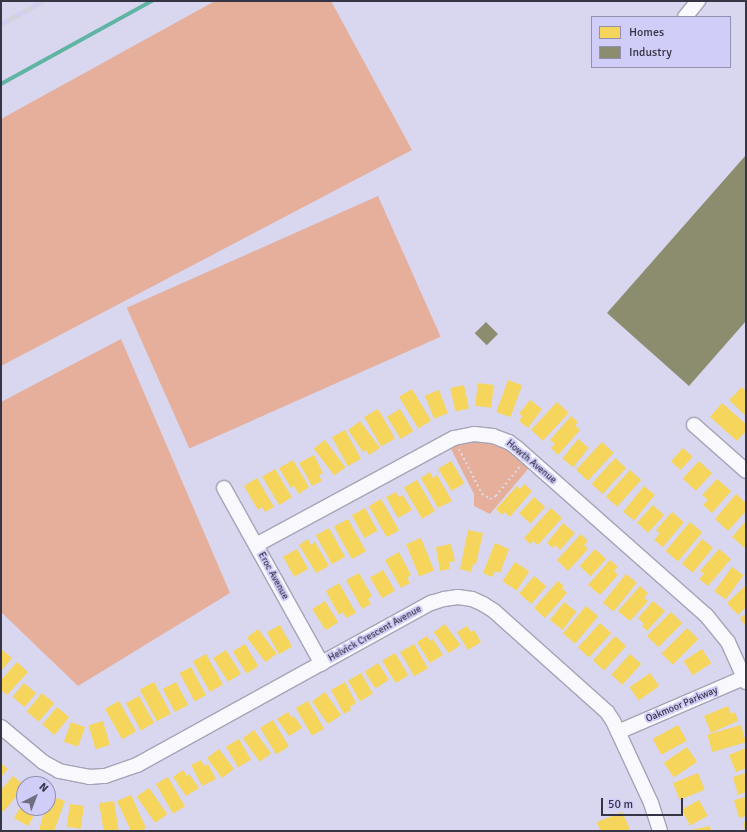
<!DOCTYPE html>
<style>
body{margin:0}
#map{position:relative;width:747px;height:832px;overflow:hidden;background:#d8d7ef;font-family:Signika,sans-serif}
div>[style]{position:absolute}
.green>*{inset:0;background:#e6af9b;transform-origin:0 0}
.homes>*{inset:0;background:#f6d55c;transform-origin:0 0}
.industry>*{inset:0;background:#8c8c6e;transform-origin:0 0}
.stream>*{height:3.5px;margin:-1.75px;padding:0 1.75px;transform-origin:1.75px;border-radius:1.75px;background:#60b4a3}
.path>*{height:2px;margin-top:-1px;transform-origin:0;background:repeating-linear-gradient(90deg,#dcdce3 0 2px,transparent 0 5px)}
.roads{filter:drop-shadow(1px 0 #a5a4b7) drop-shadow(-1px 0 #a5a4b7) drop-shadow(0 1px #a5a4b7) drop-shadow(0 -1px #a5a4b7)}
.minor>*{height:14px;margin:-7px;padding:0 7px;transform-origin:7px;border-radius:7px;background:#f9f9fd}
.rail>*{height:4.5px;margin-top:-2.25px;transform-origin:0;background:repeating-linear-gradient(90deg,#d0cdf9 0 9px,#d3d2da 0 18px);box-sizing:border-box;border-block:1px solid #d3d2da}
span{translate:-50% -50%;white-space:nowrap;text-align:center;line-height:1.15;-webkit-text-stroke:4px #d0cdf9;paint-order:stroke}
.street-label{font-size:10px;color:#363546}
.frame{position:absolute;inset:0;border:2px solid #363546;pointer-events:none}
.legend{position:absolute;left:591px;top:16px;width:140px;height:52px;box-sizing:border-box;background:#d0cdf9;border:1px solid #9290b1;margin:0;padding:5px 7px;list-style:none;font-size:12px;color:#363546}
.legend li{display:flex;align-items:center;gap:8px;height:20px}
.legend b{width:20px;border:1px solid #9290b1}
.north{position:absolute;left:16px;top:776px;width:40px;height:40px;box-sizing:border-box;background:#d0cdf9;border:1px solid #9290b1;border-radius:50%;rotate:42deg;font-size:11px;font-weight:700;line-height:16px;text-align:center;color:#363546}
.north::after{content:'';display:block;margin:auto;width:14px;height:18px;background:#6f6e81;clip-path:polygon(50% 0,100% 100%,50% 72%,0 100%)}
.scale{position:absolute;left:601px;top:798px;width:82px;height:18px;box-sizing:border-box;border:2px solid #363546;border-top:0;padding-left:5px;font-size:12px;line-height:14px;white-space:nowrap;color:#363546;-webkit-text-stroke:3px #d0cdf9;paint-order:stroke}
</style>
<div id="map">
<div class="green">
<div style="clip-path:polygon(215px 1px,331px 1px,412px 150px,1px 366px,1px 119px)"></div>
<div style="left:378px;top:196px;width:154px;height:275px;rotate:66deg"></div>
<div style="clip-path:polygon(121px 339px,230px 593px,78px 686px,1px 612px,1px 402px)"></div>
<div style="clip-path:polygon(483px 434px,533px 463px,490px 514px,474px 506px,474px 494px,447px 441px)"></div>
</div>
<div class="homes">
<div style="left:508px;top:380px;width:15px;height:34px;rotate:20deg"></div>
<div style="left:478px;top:383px;width:16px;height:23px;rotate:7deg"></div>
<div style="left:464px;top:385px;width:24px;height:14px;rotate:78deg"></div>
<div style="clip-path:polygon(742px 387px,746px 391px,746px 416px,729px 400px)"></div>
<div style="left:412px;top:389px;width:37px;height:15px;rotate:59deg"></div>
<div style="left:439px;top:390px;width:25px;height:15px;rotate:69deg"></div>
<div style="clip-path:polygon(530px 400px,542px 409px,528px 428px,519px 421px,523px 416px,519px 414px)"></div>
<div style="left:557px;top:402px;width:16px;height:38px;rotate:43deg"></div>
<div style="clip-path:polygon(722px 403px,746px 424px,746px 431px,737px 441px,710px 417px)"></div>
<div style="left:378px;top:409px;width:34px;height:16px;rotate:60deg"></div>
<div style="left:400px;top:409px;width:26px;height:15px;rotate:59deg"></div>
<div style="clip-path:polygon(571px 416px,578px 422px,575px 425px,580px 430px,558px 455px,551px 448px,555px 444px,550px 440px)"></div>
<div style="clip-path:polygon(360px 421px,380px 448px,369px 455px,366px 450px,363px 452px,348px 430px)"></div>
<div style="left:345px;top:430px;width:33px;height:15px;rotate:61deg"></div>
<div style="left:578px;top:439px;width:14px;height:25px;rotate:39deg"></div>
<div style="left:325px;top:440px;width:34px;height:14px;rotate:53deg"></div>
<div style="left:602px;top:442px;width:16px;height:38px;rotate:43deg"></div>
<div style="left:683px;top:448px;width:13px;height:18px;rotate:42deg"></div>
<div style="clip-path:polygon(314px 455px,323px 473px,319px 475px,322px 481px,312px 486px,299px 463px)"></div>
<div style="left:615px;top:458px;width:15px;height:35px;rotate:42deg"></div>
<div style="clip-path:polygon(293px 460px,309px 487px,299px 494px,294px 486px,291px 488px,279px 468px)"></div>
<div style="left:451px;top:461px;width:26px;height:15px;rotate:59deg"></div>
<div style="left:699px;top:461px;width:18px;height:24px;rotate:43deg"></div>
<div style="left:275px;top:469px;width:33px;height:15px;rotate:59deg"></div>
<div style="left:630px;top:470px;width:15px;height:36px;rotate:42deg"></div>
<div style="clip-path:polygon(430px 472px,433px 478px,437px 475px,452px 501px,438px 508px,421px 478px)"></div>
<div style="clip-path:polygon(257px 478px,274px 507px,265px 512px,262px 507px,258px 510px,244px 486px)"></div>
<div style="clip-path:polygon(717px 479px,731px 491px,712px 513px,703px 505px,708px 500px,702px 495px)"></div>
<div style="left:417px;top:480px;width:36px;height:15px;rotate:60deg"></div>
<div style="clip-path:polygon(524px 484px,532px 491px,510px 517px,505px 512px,502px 515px,496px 509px,517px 486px,520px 489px)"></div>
<div style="left:644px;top:486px;width:14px;height:33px;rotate:39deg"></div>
<div style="clip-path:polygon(396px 492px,399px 497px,403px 495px,412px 510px,398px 518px,386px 497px)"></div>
<div style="clip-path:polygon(736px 494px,746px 503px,746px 511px,728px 531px,715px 519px)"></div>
<div style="left:534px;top:497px;width:15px;height:22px;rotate:42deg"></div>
<div style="left:381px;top:499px;width:36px;height:14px;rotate:60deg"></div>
<div style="left:653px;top:505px;width:15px;height:24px;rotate:42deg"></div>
<div style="left:365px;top:508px;width:26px;height:15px;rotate:61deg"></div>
<div style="clip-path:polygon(551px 508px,562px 518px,538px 545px,533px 541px,530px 544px,524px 538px)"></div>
<div style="clip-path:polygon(672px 512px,684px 522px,663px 547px,654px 540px,660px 533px,656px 530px)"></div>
<div style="left:348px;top:519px;width:37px;height:16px;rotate:61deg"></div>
<div style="clip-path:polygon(746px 521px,746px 549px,732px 537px)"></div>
<div style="left:690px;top:522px;width:16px;height:38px;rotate:40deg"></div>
<div style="clip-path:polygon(563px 523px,575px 533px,560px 550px,555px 545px,553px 548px,547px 543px)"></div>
<div style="left:329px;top:528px;width:33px;height:15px;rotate:61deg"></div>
<div style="clip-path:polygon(468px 530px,483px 533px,476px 564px,473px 564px,471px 572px,460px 569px)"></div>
<div style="clip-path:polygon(581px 534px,588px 541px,584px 545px,588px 549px,568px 571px,557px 560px)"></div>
<div style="left:421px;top:538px;width:35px;height:16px;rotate:68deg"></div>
<div style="clip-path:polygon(308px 539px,311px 545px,315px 542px,329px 566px,316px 573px,299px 545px)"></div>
<div style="left:702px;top:539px;width:14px;height:32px;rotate:39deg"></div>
<div style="clip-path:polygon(495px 543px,509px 549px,500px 573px,495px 571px,492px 577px,483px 573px)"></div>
<div style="clip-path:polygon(451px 544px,455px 561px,449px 562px,450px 569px,440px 571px,436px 547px)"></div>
<div style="left:297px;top:549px;width:23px;height:16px;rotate:61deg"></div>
<div style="left:595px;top:549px;width:15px;height:23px;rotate:42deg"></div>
<div style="clip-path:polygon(719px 549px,731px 559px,708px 586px,699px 579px,704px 574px,700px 571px)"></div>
<div style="clip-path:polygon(399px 552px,411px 575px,407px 578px,410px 583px,401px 588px,385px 560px)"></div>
<div style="clip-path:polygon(610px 560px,618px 567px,614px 571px,618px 575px,600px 595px,588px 585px)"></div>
<div style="left:515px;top:562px;width:17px;height:23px;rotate:33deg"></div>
<div style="left:732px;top:567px;width:14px;height:30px;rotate:36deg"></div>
<div style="left:383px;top:570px;width:24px;height:15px;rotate:60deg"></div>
<div style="clip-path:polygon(359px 573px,372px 596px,368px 599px,371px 604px,362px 609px,346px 580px)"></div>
<div style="left:626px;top:574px;width:14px;height:37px;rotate:39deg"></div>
<div style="left:534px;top:576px;width:16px;height:23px;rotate:40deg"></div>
<div style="clip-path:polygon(558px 581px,564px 586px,562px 588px,567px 593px,545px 618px,534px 608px)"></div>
<div style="clip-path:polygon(339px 583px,356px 613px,346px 618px,343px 612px,339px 615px,326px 591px)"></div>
<div style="clip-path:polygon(746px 585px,746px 607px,738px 615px,727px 603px)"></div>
<div style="clip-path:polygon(640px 586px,648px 593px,644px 598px,648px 601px,630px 621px,618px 611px)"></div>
<div style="left:325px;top:601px;width:25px;height:15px;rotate:58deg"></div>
<div style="clip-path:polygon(653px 601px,665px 611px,647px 631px,642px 626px,644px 624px,638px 618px)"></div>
<div style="left:564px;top:602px;width:16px;height:23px;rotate:38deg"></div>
<div style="left:586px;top:606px;width:16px;height:36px;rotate:40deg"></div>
<div style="left:671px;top:612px;width:16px;height:34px;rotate:45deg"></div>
<div style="clip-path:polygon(746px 614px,746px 627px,740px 618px)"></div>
<div style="left:600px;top:623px;width:15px;height:33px;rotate:42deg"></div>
<div style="left:445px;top:624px;width:26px;height:14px;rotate:54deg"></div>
<div style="left:280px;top:625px;width:25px;height:15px;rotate:61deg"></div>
<div style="clip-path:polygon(467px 626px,471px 632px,474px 630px,481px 642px,468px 650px,457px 632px)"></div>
<div style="left:687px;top:628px;width:16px;height:36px;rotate:45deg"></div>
<div style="left:258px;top:629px;width:31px;height:14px;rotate:53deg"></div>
<div style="clip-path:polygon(427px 636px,430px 641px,433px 639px,443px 655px,430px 663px,417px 642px)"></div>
<div style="left:615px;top:636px;width:15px;height:33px;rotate:42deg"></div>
<div style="left:245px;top:644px;width:26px;height:14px;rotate:59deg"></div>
<div style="left:414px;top:644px;width:28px;height:16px;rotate:60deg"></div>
<div style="clip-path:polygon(1px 649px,12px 658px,1px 671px)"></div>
<div style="left:702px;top:649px;width:17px;height:22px;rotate:57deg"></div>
<div style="left:226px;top:650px;width:28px;height:15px;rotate:58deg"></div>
<div style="left:395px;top:653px;width:26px;height:15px;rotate:59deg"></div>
<div style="left:206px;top:654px;width:35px;height:15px;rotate:61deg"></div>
<div style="left:630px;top:654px;width:15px;height:28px;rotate:42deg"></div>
<div style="clip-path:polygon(17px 662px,28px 672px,7px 695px,1px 690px,1px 680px)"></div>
<div style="left:378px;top:663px;width:20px;height:16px;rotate:57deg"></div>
<div style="left:191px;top:667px;width:32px;height:13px;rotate:62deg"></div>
<div style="left:361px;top:673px;width:24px;height:15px;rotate:60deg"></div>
<div style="left:650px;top:673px;width:16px;height:25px;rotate:55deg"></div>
<div style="left:154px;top:682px;width:36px;height:16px;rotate:62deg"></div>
<div style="left:176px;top:682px;width:26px;height:15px;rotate:62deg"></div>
<div style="clip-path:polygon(345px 682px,356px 703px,350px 707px,351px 710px,344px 714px,331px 690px)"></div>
<div style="left:24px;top:683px;width:16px;height:18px;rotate:40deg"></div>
<div style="left:325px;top:692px;width:28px;height:16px;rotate:55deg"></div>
<div style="left:42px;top:693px;width:16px;height:24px;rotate:40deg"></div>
<div style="left:139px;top:696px;width:31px;height:15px;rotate:61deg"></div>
<div style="left:119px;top:701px;width:35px;height:16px;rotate:61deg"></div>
<div style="left:308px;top:701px;width:32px;height:14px;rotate:60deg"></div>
<div style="clip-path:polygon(728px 706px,731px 714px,735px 712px,738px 721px,711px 733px,704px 716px)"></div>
<div style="left:57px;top:707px;width:16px;height:23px;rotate:40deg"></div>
<div style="clip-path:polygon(288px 712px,292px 718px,294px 716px,302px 728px,289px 736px,277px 719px)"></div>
<div style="left:273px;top:720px;width:31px;height:15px;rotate:59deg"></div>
<div style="left:103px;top:721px;width:25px;height:15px;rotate:74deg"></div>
<div style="left:71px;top:722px;width:15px;height:21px;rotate:20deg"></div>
<div style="left:678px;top:725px;width:18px;height:29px;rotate:61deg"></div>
<div style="left:741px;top:725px;width:18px;height:35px;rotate:74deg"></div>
<div style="left:254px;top:730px;width:29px;height:14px;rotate:54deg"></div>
<div style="left:239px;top:739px;width:24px;height:15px;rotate:60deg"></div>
<div style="left:687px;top:747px;width:18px;height:28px;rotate:56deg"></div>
<div style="clip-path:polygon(746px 748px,746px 768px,736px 772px,729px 755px)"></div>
<div style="left:219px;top:749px;width:25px;height:15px;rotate:53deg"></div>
<div style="clip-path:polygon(201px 760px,204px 766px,208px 764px,216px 779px,202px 786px,191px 765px)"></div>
<div style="clip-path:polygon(1px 763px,8px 769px,1px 777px)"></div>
<div style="clip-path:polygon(183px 770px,187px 776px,189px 774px,199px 788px,186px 796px,173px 777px)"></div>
<div style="left:698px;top:773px;width:18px;height:27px;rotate:68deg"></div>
<div style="clip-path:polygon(746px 773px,746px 792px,738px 795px,733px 777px)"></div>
<div style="clip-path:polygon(13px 776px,24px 785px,24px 787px,3px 812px,1px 810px,1px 790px)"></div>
<div style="left:168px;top:777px;width:34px;height:14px;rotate:60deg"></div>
<div style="left:149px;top:788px;width:32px;height:15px;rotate:55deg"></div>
<div style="clip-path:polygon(131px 795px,146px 828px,140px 831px,131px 831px,117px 801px)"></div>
<div style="clip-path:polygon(50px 796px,65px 801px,54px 831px,39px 831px,45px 808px,48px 808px)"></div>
<div style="clip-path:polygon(746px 797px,746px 816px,739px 818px,734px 800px)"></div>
<div style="left:699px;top:800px;width:18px;height:20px;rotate:61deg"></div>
<div style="clip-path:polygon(24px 801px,24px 808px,38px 808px,28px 826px,14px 818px)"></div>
<div style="left:114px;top:801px;width:30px;height:15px;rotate:81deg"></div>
<div style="left:70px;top:804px;width:14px;height:23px;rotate:8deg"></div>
<div style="clip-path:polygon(622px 812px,630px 829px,625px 831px,600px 831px,597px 822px)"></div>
<div style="clip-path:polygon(746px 821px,746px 831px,745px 831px,743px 822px)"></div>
<div style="clip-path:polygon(710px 826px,711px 831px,691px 831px,691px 830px)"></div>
</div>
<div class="industry">
<div style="clip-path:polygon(746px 155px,746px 321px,689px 386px,607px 313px)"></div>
<div style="left:486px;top:322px;width:17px;height:16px;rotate:45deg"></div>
</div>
<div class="stream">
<div style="left:1px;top:84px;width:172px;rotate:-28.8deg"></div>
</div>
<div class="path">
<div style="left:459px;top:449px;width:51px;rotate:62.9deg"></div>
<div style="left:482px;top:494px;width:9px;rotate:32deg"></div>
<div style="left:490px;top:499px;width:7px;rotate:-27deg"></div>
<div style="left:496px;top:496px;width:38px;rotate:-51deg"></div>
</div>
<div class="roads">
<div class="minor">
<div style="left:685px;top:17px;width:21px;rotate:-51deg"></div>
<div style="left:694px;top:425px;width:69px;rotate:41.5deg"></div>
<div style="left:224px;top:488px;width:201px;rotate:60.9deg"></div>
<div style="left:256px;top:545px;width:225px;rotate:-28.4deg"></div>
<div style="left:454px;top:438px;width:20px;rotate:-11deg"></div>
<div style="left:474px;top:434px;width:19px;rotate:6deg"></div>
<div style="left:493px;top:436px;width:17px;rotate:21deg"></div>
<div style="left:509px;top:442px;width:10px;rotate:37deg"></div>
<div style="left:517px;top:448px;width:252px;rotate:41.5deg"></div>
<div style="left:706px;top:615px;width:35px;rotate:51deg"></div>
<div style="left:728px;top:642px;width:44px;rotate:65.8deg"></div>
<div style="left:1px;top:727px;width:55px;rotate:39.8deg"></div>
<div style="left:43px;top:762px;width:18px;rotate:29deg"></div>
<div style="left:59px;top:771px;width:31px;rotate:11deg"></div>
<div style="left:89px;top:777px;width:16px;rotate:-4deg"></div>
<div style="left:105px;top:776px;width:34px;rotate:-19deg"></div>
<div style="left:137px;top:765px;width:336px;rotate:-28.9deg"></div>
<div style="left:431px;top:603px;width:14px;rotate:-17deg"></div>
<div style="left:444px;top:599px;width:14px;rotate:-8deg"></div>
<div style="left:458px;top:597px;width:14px;rotate:8deg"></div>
<div style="left:472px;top:599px;width:12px;rotate:24deg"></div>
<div style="left:483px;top:604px;width:13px;rotate:32deg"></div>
<div style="left:494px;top:611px;width:152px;rotate:41.8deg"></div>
<div style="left:607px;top:712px;width:11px;rotate:56deg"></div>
<div style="left:613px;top:721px;width:90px;rotate:65.1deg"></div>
<div style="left:651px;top:803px;width:29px;rotate:72deg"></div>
<div style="left:618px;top:732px;width:139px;rotate:-23.3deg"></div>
</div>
</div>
<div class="rail">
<div style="left:1px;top:24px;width:48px;rotate:-28.7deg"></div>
</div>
<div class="street-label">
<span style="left:531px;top:462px;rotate:40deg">Howth Avenue</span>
<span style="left:273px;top:576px;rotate:61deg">Eroc Avenue</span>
<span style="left:375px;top:634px;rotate:-29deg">Helvick Crescent Avenue</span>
<span style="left:682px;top:705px;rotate:-23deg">Oakmoor Parkway</span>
</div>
<div class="frame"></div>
<ul class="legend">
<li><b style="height:11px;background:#f6d55c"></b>Homes</li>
<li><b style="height:11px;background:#8c8c6e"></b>Industry</li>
</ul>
<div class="north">N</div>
<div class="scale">50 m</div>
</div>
